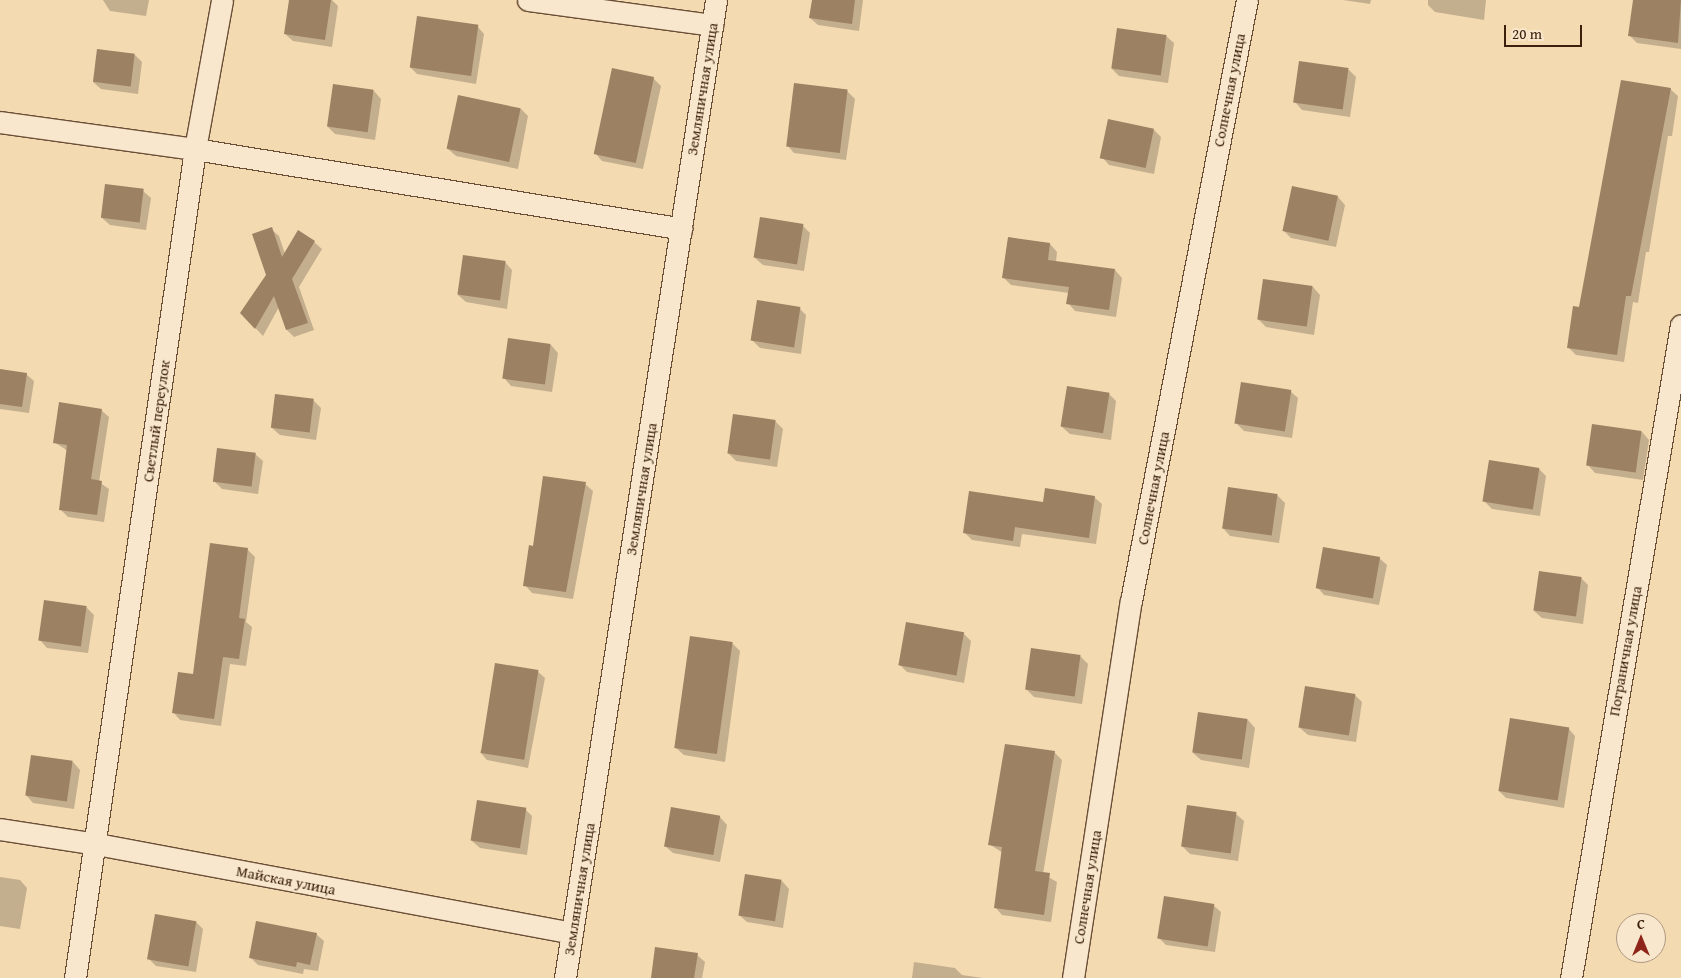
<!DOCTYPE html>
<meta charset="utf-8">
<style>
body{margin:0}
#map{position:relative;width:1681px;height:978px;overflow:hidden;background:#f4dab1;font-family:"Gentium Book Plus",serif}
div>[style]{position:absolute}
.shadow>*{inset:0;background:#0003}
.building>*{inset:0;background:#9c8162;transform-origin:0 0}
.roads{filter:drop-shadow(1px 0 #6a4e36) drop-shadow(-1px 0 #6a4e36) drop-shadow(0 1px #6a4e36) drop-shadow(0 -1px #6a4e36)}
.minor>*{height:21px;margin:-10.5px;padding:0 10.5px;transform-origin:10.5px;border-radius:10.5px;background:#f8e7cc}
span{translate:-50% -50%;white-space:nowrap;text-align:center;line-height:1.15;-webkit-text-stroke:4px #f8e7cc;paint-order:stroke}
.street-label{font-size:15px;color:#3c200d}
.north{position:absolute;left:1616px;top:913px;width:50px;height:50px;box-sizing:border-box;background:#f8e7cc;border:1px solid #ad9780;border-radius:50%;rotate:0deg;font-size:14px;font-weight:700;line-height:20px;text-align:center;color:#3c200d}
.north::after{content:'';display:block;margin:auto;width:18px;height:22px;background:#8f2418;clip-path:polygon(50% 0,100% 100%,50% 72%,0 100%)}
.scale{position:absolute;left:1504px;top:25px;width:78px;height:22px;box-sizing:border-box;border:2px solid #3c200d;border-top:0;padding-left:6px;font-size:15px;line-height:18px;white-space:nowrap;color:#3c200d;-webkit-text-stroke:4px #f8e7cc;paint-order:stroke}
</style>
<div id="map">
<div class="shadow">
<div style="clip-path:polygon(103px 0,149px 0,146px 16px,110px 11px)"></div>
<div style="clip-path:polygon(290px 0,332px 0,338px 6px,332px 47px,293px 41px,285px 34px)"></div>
<div style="clip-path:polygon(813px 0,863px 0,859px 31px,818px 25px,810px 18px)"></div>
<div style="clip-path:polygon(1343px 0,1371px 0,1370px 4px)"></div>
<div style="clip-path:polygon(1428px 0,1486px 0,1484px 20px,1435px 12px,1428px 5px)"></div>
<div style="clip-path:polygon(1635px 0,1681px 2px,1681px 49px,1637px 43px,1629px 35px)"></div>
<div style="clip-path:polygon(477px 26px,484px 34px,476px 84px,417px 74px,410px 67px)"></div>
<div style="clip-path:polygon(1166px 36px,1174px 43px,1168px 83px,1119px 76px,1112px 69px)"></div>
<div style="clip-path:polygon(135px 55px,142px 62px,138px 94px,101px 89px,93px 82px)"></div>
<div style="clip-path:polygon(1300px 62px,1349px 70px,1356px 77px,1350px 117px,1302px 110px,1295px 102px)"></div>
<div style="clip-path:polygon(653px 78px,661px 86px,643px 169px,602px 161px,595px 153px)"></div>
<div style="clip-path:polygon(1670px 89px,1678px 96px,1672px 136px,1668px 136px,1649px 252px,1646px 252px,1638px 303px,1633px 302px,1624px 362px,1576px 355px,1568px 347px,1580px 308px)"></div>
<div style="clip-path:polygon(374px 91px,381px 99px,375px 140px,335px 134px,328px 127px)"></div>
<div style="clip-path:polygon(847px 91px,855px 99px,846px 160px,794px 153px,787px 145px)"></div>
<div style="clip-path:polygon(521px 109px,528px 116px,518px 169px,456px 156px,448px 149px)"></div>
<div style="clip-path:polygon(1154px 130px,1161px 137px,1154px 174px,1109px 165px,1102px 157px)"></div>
<div style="clip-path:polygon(143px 191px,151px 198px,146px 230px,110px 225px,102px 218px)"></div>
<div style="clip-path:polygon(1338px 197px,1345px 205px,1336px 247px,1291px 238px,1284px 231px)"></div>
<div style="clip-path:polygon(802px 225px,810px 233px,804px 271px,763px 265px,755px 258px)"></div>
<div style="clip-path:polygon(271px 229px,279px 236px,285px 254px,314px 242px,322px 249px,299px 287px,314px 330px,294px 337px,287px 330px,279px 307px,263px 336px,241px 313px,268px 275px)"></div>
<div style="clip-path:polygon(1009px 238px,1050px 244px,1057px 252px,1056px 262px,1115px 270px,1122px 278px,1116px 317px,1075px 311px,1068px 303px,1069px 293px,1011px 285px,1003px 277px)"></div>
<div style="clip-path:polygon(505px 262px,512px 270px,507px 309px,466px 302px,458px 295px)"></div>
<div style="clip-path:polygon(1264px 280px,1313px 287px,1320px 295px,1314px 335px,1266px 327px,1259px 320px)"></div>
<div style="clip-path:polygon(799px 308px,806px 315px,801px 354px,760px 348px,752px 340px)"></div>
<div style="clip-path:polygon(551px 345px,558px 353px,552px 392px,511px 386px,504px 378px)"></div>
<div style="clip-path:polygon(0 370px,26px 374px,34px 381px,29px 413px,0 409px)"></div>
<div style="clip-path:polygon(1068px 388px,1109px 394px,1116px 401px,1111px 440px,1070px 434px,1062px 427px)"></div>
<div style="clip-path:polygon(1290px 391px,1298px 398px,1292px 438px,1244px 431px,1236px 423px)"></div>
<div style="clip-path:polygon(313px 400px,321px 408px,316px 440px,280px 435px,272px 428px)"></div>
<div style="clip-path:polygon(101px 410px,109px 417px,99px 482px,109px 489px,104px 522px,68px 517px,60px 509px,68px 451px,54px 442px)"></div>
<div style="clip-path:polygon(775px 421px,783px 429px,777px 467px,736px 461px,729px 454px)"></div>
<div style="clip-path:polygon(1593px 425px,1642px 432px,1649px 440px,1643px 480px,1595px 473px,1588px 465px)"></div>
<div style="clip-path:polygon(255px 454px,263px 461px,258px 494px,222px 489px,214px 481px)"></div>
<div style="clip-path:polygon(1539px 469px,1546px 476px,1540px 516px,1492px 509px,1485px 502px)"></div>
<div style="clip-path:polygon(585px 484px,593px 491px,573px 599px,532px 593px,525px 585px)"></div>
<div style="clip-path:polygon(1277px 495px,1285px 503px,1279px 543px,1230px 536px,1223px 528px)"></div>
<div style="clip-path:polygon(1094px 497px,1102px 504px,1096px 544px,1022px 534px,1020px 547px,972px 540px,964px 532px,1044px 504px)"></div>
<div style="clip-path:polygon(211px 545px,248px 550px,255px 557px,246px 622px,252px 627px,246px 666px,230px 664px,221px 726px,180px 720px,173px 712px,194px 676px)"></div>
<div style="clip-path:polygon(1379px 558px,1387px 565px,1379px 605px,1324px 595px,1317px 587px)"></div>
<div style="clip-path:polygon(1581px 578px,1588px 585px,1583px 624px,1542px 618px,1534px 611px)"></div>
<div style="clip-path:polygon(86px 607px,94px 615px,88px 653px,47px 648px,40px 640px)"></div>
<div style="clip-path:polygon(964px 634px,971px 641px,964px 683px,907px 672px,900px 665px)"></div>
<div style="clip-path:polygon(732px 643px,740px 651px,725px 762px,684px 755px,676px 748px)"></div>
<div style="clip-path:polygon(1080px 656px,1088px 664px,1082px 704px,1034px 697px,1026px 689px)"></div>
<div style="clip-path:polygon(537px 671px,545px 678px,528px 768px,487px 760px,480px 752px)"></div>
<div style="clip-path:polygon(1355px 695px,1362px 702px,1356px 742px,1308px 735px,1300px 728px)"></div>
<div style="clip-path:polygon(1248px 720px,1255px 728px,1249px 768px,1201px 760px,1193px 753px)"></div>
<div style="clip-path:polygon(1568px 728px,1575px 736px,1564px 808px,1506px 798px,1499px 791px)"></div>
<div style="clip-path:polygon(1054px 752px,1062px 760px,1043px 874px,1057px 882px,1051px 922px,1002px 915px,995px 907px,1003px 853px,989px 844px)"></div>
<div style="clip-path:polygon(73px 762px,80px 770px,74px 809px,33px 803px,26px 795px)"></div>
<div style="clip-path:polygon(525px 809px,532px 816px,527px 855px,480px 848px,472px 841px)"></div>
<div style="clip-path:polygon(1236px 814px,1244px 821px,1238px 861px,1190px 854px,1182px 846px)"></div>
<div style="clip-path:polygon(720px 817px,727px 825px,720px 862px,673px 853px,665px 846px)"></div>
<div style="clip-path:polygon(0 877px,20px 880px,27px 888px,20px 929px,0 926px)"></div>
<div style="clip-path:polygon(782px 881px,789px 889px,783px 928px,747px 922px,739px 915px)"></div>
<div style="clip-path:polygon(1213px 905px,1221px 912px,1215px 952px,1166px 945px,1159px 938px)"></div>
<div style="clip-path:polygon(196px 922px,203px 929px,196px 972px,156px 966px,149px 959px)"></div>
<div style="clip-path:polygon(316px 934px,324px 941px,318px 971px,304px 969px,303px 974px,258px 965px,251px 958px)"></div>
<div style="clip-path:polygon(697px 955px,705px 962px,702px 978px,652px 978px)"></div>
<div style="clip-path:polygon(914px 962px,955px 968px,962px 975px,983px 978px,912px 978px)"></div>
</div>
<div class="building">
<div style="clip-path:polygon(289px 0,331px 0,325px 40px,284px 34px)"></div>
<div style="clip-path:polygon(812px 0,855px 0,852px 24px,809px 18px)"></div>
<div style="clip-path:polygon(1633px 0,1681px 0,1678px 43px,1628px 36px)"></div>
<div style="left:417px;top:16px;width:62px;height:52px;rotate:8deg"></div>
<div style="left:1117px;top:28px;width:50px;height:41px;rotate:8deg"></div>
<div style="left:97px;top:49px;width:38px;height:33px;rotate:7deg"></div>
<div style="left:1299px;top:61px;width:50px;height:42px;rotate:8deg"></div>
<div style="left:612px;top:68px;width:43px;height:88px;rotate:12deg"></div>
<div style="clip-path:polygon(1621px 80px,1671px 88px,1631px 296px,1626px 296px,1617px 355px,1567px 348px,1573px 306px,1579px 307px)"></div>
<div style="left:794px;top:83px;width:54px;height:64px;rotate:7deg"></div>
<div style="left:333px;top:84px;width:41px;height:43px;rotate:8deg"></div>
<div style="left:458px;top:95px;width:64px;height:55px;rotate:12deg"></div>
<div style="left:1108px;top:119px;width:47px;height:40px;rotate:12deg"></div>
<div style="left:105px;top:184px;width:39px;height:34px;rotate:7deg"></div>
<div style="left:1292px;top:186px;width:47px;height:46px;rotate:12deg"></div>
<div style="left:760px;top:217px;width:44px;height:41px;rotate:9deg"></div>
<div style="clip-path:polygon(272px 227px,282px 257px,298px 230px,315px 241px,292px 279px,308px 323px,286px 330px,274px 296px,255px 329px,240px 313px,266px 275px,252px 234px)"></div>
<div style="clip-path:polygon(1008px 237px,1050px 243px,1048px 260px,1115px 269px,1109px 310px,1066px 304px,1069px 287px,1002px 278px)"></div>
<div style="left:463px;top:255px;width:43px;height:40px;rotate:8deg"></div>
<div style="left:1263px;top:279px;width:50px;height:41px;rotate:8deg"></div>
<div style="left:757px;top:300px;width:44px;height:41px;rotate:9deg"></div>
<div style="left:508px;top:338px;width:43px;height:41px;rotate:8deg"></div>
<div style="clip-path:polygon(0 369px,27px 373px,22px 407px,0 404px)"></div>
<div style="left:1241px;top:382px;width:51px;height:42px;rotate:9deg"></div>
<div style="left:1067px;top:386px;width:43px;height:41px;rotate:9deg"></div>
<div style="left:275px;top:394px;width:39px;height:34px;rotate:7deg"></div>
<div style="clip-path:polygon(59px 402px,102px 409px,91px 479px,102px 481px,97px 515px,59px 510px,67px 445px,53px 443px)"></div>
<div style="left:733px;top:414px;width:43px;height:40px;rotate:8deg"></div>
<div style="left:1592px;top:424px;width:50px;height:42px;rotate:8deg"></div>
<div style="left:217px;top:448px;width:39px;height:34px;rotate:7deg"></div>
<div style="left:1489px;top:460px;width:51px;height:42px;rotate:9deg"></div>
<div style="clip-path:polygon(543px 476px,586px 482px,566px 592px,523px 586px,529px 545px,533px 546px)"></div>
<div style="left:1228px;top:487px;width:50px;height:42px;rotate:8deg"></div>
<div style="clip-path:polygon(1045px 488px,1095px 496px,1089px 538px,1015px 527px,1013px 541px,963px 533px,969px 491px,1043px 502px)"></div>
<div style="clip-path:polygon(210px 543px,248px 548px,239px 618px,245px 619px,239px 659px,223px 657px,214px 719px,172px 713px,178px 672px,193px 674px)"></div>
<div style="left:1323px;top:547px;width:58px;height:42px;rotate:10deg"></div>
<div style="left:1539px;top:571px;width:43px;height:40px;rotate:8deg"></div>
<div style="left:44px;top:600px;width:43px;height:41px;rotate:8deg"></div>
<div style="left:906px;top:622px;width:59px;height:44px;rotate:10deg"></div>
<div style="left:690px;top:636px;width:43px;height:113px;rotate:8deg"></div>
<div style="left:1031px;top:648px;width:50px;height:42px;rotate:8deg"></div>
<div style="left:495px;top:663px;width:44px;height:91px;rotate:9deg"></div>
<div style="left:1305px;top:686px;width:51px;height:42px;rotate:9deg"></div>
<div style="left:1198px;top:712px;width:50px;height:41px;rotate:8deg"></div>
<div style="left:1510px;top:718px;width:60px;height:74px;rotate:9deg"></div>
<div style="clip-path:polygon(1005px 744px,1055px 751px,1035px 871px,1050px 873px,1044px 915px,994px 908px,1002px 847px,988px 845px)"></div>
<div style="left:31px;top:755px;width:42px;height:41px;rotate:8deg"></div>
<div style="left:477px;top:800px;width:50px;height:41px;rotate:9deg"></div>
<div style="left:1187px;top:805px;width:50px;height:42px;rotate:8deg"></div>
<div style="left:671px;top:807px;width:50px;height:40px;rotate:10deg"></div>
<div style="left:745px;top:874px;width:37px;height:42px;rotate:9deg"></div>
<div style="left:1164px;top:896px;width:51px;height:43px;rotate:9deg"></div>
<div style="left:155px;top:914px;width:42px;height:46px;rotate:10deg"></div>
<div style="clip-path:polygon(256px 921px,317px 933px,310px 965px,297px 962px,296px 967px,249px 958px)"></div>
<div style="clip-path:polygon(655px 947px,698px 953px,694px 978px,651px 978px)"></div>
</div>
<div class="roads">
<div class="minor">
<div style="left:528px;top:0;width:186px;rotate:7.7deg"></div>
<div style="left:0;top:122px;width:197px;rotate:7.9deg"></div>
<div style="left:195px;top:149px;width:493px;rotate:9.3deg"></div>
<div style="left:0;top:829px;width:98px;rotate:8.8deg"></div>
<div style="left:97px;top:844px;width:483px;rotate:10.6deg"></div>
<div style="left:75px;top:978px;width:838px;rotate:-81.76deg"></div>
<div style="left:195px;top:149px;width:151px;rotate:-79.7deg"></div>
<div style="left:565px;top:978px;width:990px;rotate:-81.22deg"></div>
<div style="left:1073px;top:978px;width:381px;rotate:-81.3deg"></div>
<div style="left:1131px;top:601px;width:612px;rotate:-79.08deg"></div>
<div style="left:1571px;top:978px;width:662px;rotate:-80.44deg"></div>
</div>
</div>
<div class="street-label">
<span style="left:702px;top:89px;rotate:-81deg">Земляничная улица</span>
<span style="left:1229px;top:90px;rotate:-79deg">Солнечная улица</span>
<span style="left:156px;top:421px;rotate:-82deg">Светлый переулок</span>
<span style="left:1153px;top:488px;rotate:-79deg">Солнечная улица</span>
<span style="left:641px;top:489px;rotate:-81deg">Земляничная улица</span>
<span style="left:1625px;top:651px;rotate:-80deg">Пограничная улица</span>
<span style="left:286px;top:880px;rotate:11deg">Майская улица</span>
<span style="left:1087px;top:887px;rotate:-81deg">Солнечная улица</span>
<span style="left:579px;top:889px;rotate:-81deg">Земляничная улица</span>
</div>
<div class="north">С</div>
<div class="scale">20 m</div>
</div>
